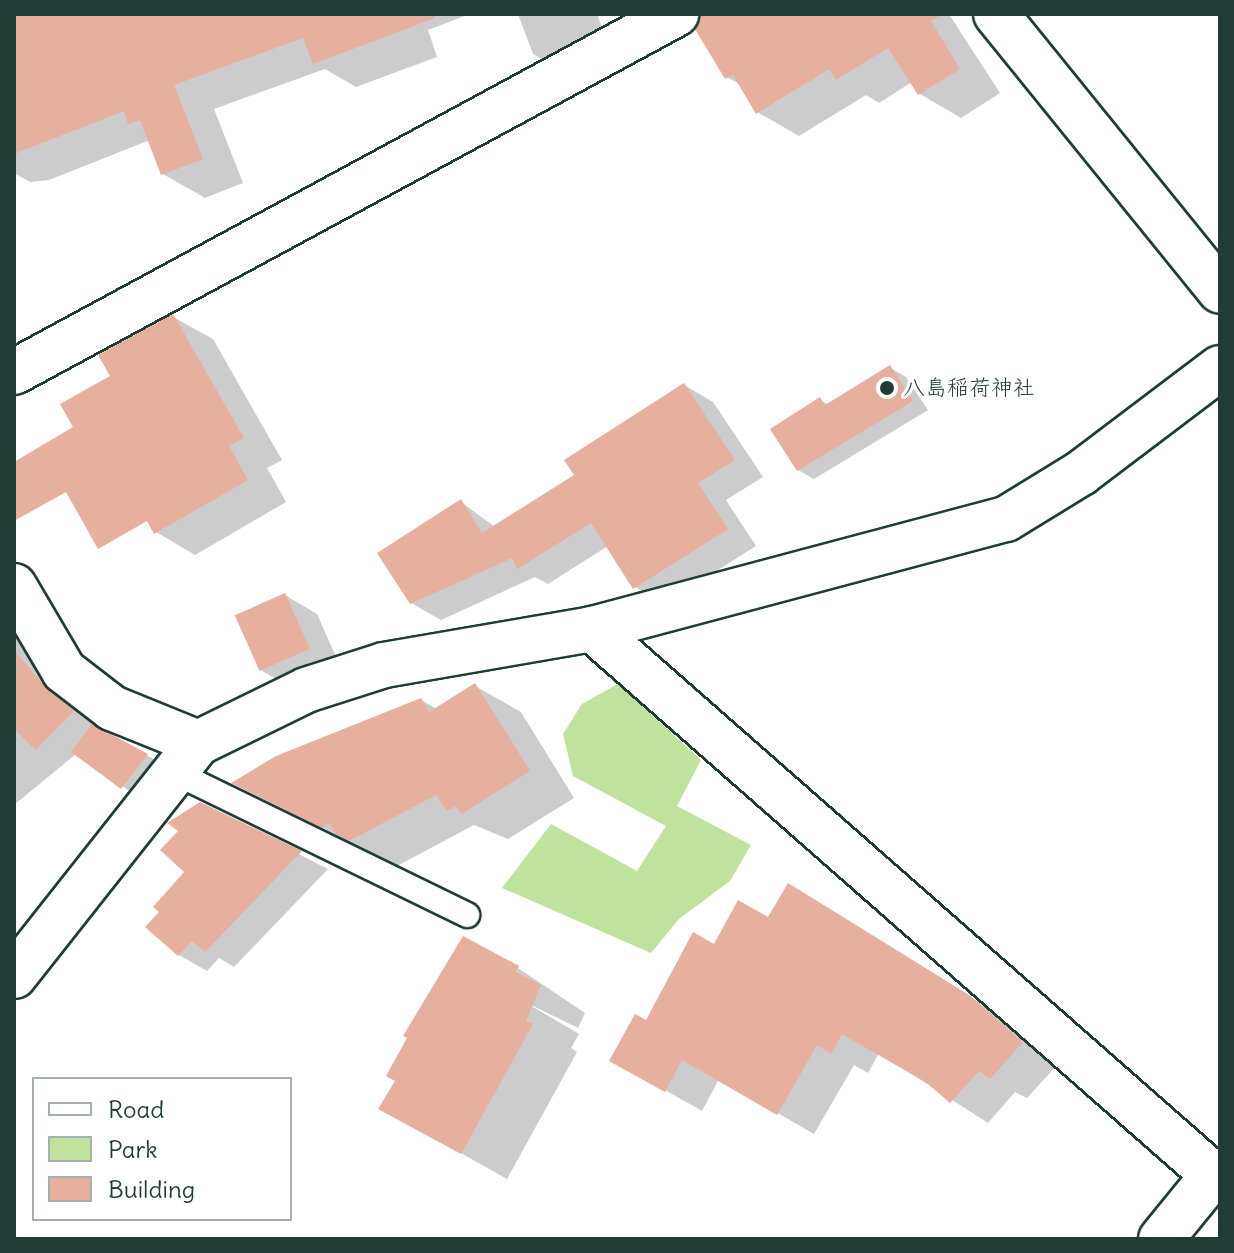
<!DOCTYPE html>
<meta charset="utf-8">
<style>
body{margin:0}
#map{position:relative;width:1234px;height:1253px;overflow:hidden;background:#fff;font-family:Delius,"Klee One",sans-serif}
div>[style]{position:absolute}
.green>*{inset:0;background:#bfe29c}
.shadow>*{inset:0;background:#0003}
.building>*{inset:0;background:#e7af9d;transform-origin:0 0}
.roads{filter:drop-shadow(2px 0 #1f3d34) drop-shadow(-2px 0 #1f3d34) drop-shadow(0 2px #1f3d34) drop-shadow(0 -2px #1f3d34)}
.service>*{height:24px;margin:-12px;padding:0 12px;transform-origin:12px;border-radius:12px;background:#fff}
.minor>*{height:44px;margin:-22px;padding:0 22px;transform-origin:22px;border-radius:22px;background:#fff}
.dots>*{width:22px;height:22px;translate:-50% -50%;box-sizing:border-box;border:4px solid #fff;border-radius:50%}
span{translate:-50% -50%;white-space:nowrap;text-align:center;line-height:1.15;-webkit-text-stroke:6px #fff;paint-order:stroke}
.poi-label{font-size:22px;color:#1f3d34}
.left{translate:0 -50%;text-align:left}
.frame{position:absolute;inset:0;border:16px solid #1f3d34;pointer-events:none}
.legend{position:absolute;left:32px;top:1077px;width:260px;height:144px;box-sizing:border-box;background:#fff;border:2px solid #a5b1ae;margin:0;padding:10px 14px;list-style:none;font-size:24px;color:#1f3d34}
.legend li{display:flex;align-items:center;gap:16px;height:40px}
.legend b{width:40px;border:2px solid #a5b1ae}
</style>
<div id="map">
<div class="green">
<div style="clip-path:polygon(618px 684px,701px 760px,677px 806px,751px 845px,730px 881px,679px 919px,651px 953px,502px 888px,551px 824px,637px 871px,666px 826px,573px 776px,563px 734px,582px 704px)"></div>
</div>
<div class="shadow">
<div style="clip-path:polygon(14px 14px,470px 14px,428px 30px,437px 57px,356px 87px,325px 69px,214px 109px,243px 183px,205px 198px,163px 174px,150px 140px,49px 180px,30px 182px,14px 173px)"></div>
<div style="clip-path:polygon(518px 14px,597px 14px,615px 63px,574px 78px,533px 54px)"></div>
<div style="clip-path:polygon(707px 14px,949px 14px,1000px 93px,961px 118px,920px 94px,912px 82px,879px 103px,866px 95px,799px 136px,757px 112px,741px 85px,727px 77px)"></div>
<div style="clip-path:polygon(173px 317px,213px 339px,282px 460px,267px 468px,286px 502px,195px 555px,156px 532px,113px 377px)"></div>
<div style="clip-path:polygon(890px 368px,906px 377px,928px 410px,814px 479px,798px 470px,820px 400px,829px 405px)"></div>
<div style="clip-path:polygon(684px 385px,713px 402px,763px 477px,726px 500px,756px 546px,664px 604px,635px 587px,608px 546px,548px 584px,535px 577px,441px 620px,411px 603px,461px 502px,495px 527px,577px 476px)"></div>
<div style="clip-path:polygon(285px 595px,317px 614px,341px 668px,294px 689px,262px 671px)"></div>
<div style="clip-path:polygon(14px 606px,31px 657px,78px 710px,100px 731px,163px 764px,138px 797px,76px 754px,14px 805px)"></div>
<div style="clip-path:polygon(475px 686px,521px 712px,574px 798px,508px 839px,474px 825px,397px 866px,235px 783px,421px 700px,437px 709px)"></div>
<div style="clip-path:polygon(201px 804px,328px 869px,234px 967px,219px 958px,207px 971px,179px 955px,162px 912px,187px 872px)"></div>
<div style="clip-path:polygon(825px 906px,1006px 1019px,1058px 1064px,1027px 1098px,1015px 1092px,988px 1123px,879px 1053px,868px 1073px,854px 1065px,814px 1134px,719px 1079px,702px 1111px,612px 1060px,715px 947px,769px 920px)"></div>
<div style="clip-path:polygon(518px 968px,585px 1013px,578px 1028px,525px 1002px,579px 1034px,571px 1048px,577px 1052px,507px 1179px,427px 1134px)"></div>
</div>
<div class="building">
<div style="clip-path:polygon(14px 14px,434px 14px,435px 18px,313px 64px,303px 38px,174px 85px,203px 159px,161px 175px,140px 120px,128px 124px,124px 111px,14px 154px)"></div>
<div style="clip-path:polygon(701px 14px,942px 14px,931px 21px,960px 69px,918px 95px,888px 48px,836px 80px,829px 69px,756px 114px,733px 75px,725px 79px,695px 29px)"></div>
<div style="clip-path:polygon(173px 314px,244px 438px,229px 446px,248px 480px,154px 534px,147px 521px,98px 549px,66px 492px,14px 521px,14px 462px,73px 427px,60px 404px,110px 376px,98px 355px)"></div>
<div style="clip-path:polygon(890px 365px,913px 401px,797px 471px,770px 429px,820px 397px,825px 405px)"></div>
<div style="clip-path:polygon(684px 383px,735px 460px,698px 483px,728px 529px,633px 589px,591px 523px,517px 569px,512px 558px,410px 604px,377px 553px,461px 499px,482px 533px,574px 475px,564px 460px)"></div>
<div style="left:285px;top:593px;width:61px;height:55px;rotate:66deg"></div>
<div style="clip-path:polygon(14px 650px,48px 690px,74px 711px,36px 750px,14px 729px)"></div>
<div style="clip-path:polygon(475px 683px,530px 771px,461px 814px,456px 806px,447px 811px,436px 795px,349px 841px,336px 834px,328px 822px,322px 828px,231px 783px,276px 756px,421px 698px,429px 712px)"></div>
<div style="clip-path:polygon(92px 724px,148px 754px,121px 789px,71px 752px)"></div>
<div style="clip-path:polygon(200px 802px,302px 851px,205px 952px,192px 941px,178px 956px,145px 927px,159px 912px,153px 907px,184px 872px,160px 850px,178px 831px,167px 823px)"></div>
<div style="clip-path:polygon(788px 883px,969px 995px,1023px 1042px,990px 1079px,979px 1071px,950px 1103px,927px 1083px,842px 1034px,831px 1054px,817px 1045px,777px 1115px,682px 1060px,665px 1092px,609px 1061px,635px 1014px,646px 1020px,693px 932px,714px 944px,738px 900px,768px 917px)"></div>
<div style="clip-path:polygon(463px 936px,519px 966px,516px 972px,541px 985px,526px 1021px,533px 1024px,461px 1154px,378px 1109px,395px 1081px,386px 1076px,407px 1038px,403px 1036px)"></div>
</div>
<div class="roads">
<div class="service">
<div style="left:176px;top:773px;width:324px;rotate:26deg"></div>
</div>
<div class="minor">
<div style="left:996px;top:14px;width:356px;rotate:51deg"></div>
<div style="left:14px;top:372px;width:753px;rotate:-28.4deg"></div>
<div style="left:14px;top:586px;width:99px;rotate:59.5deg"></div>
<div style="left:64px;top:671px;width:61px;rotate:37.6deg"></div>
<div style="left:112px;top:708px;width:93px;rotate:22.1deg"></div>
<div style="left:592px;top:629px;width:836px;rotate:41.31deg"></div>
<div style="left:14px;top:976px;width:297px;rotate:-51.7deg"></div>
<div style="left:198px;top:743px;width:120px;rotate:-26.1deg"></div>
<div style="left:306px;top:690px;width:82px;rotate:-17.8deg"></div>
<div style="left:384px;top:665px;width:211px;rotate:-9.8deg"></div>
<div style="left:592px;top:629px;width:428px;rotate:-14.9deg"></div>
<div style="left:1006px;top:519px;width:88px;rotate:-31.5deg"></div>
<div style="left:1081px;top:473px;width:174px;rotate:-37.1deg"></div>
<div style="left:1161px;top:1239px;width:84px;rotate:-50.8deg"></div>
</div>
</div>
<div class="dots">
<div style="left:887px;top:388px;background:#1f3d34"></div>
</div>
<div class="poi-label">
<span class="left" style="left:903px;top:388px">八島稲荷神社</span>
</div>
<div class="frame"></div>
<ul class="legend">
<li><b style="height:10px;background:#fff"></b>Road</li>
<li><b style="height:22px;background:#bfe29c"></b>Park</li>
<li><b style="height:22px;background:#e7af9d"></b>Building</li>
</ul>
</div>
